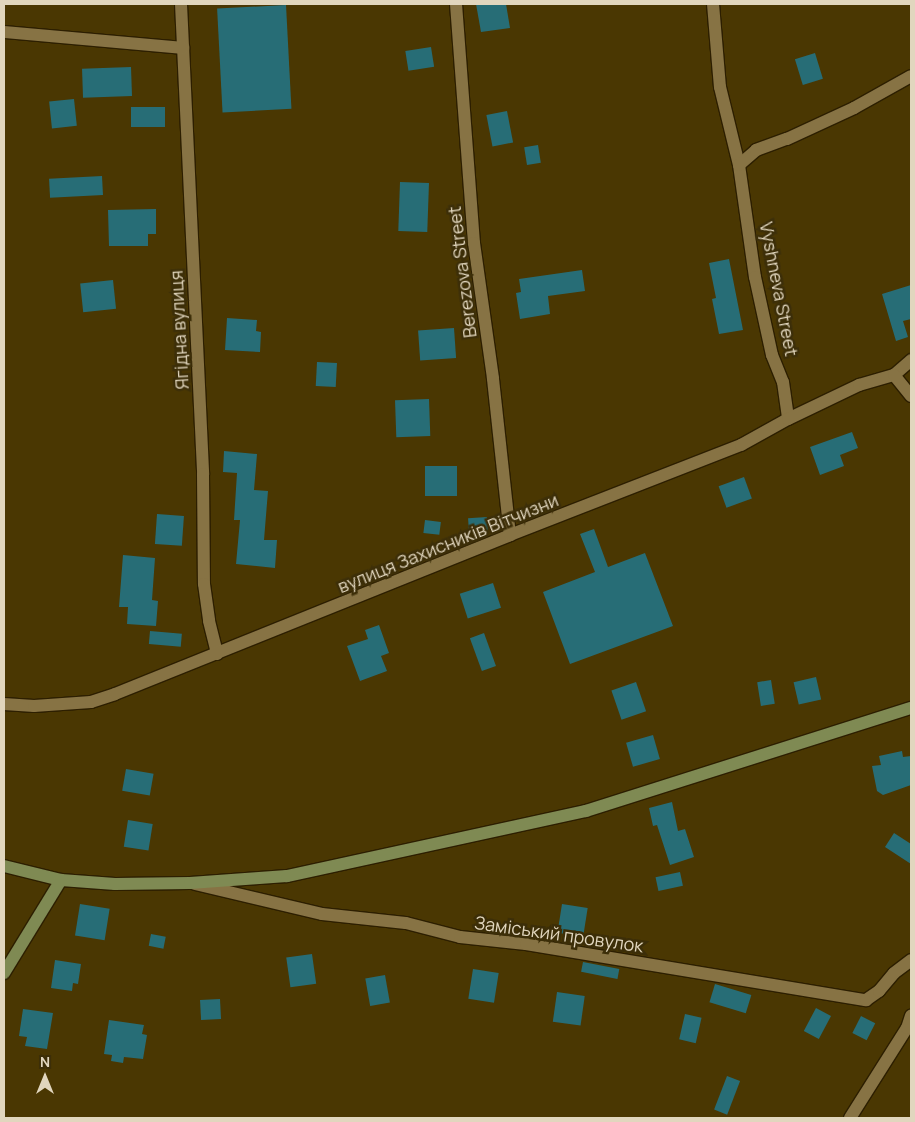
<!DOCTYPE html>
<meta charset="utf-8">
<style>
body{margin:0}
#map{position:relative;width:915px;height:1122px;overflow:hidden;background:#4a3702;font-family:Manrope,sans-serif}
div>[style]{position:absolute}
.building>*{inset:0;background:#276d76;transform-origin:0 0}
.roads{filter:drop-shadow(1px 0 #2d1f00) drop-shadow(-1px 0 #2d1f00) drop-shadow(0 1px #2d1f00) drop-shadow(0 -1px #2d1f00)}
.street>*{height:12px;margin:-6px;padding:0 6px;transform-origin:6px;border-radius:6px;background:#877344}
.secondary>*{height:12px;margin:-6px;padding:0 6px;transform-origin:6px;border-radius:6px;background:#7f8a53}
span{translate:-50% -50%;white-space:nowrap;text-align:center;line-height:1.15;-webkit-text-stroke:5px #3c2e08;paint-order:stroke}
.street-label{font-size:18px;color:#e1d6be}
.frame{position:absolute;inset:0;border:5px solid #e1d6be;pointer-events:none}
.north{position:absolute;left:20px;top:1052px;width:50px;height:50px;-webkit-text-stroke:4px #3c2e08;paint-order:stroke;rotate:0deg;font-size:14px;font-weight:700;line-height:20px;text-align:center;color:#e1d6be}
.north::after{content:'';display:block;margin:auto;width:18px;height:22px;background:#e1d6be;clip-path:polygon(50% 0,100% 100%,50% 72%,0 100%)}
</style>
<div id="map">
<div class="building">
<div style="clip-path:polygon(476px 4px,506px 4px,510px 28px,481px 32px)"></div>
<div style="left:286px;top:5px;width:104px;height:69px;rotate:87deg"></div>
<div style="left:431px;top:47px;width:20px;height:26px;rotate:81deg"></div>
<div style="left:815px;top:53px;width:27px;height:21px;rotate:73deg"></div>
<div style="left:131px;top:67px;width:29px;height:49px;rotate:88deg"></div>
<div style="left:74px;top:99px;width:27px;height:25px;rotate:84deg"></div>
<div style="left:165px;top:107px;width:20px;height:34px;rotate:90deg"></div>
<div style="left:507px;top:111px;width:32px;height:21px;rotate:79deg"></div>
<div style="left:538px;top:145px;width:18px;height:14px;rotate:81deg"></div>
<div style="left:102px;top:176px;width:19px;height:53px;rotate:87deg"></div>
<div style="left:400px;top:182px;width:29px;height:49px;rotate:2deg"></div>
<div style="clip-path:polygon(156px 209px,156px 234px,148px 234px,148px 246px,109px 246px,108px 210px)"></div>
<div style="clip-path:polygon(729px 259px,743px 330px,719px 334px,712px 299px,716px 298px,709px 263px)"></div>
<div style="clip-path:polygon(582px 270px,585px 291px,548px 296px,550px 314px,520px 319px,516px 293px,521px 292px,519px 279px)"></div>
<div style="left:113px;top:280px;width:29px;height:33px;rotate:84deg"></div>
<div style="clip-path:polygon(911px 285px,911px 319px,903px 321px,908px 337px,896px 341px,882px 294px)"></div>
<div style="clip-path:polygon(227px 318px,257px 320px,256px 331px,261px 332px,260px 352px,225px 350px)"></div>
<div style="left:454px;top:328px;width:30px;height:36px;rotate:86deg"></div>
<div style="left:317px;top:362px;width:20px;height:24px;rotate:3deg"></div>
<div style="left:429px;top:399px;width:37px;height:34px;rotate:88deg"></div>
<div style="clip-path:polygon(852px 432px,858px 448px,840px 455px,844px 466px,820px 475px,810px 447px)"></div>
<div style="clip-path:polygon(224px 451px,257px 454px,254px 490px,268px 491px,264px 540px,277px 540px,275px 568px,236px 564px,240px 520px,234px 520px,237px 473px,223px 472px)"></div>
<div style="left:425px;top:466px;width:32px;height:30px"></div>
<div style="left:744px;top:477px;width:23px;height:27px;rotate:70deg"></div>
<div style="left:157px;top:514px;width:27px;height:30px;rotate:4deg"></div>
<div style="left:487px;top:517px;width:15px;height:19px;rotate:86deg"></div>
<div style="left:425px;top:520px;width:16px;height:13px;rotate:7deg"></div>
<div style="clip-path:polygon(594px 529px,608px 567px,645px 553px,673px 626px,570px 664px,543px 592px,595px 572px,580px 534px)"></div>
<div style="clip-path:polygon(123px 555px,155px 558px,152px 600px,158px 601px,156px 626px,127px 624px,128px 607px,119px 607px)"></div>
<div style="left:493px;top:583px;width:26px;height:35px;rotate:72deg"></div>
<div style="clip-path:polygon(379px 625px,389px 653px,381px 656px,387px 671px,360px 681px,347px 646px,368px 639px,365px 630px)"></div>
<div style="left:150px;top:631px;width:32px;height:13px;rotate:5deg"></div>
<div style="left:484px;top:633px;width:35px;height:15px;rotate:70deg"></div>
<div style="left:816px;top:677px;width:23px;height:23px;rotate:77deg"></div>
<div style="left:771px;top:680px;width:24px;height:14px;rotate:81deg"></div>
<div style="left:636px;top:682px;width:31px;height:26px;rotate:71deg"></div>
<div style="left:653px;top:735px;width:25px;height:28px;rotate:74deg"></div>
<div style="clip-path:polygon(902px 751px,903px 757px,911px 756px,911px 785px,883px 795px,877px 791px,872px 766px,881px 765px,879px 756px)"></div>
<div style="left:126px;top:769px;width:28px;height:22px;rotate:10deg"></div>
<div style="clip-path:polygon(672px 802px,678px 831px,685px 829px,694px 857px,670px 865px,657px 825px,653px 826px,649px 808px)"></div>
<div style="left:128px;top:820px;width:25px;height:27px;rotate:9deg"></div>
<div style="clip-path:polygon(894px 833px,911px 844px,911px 864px,885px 847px)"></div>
<div style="left:680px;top:872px;width:14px;height:25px;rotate:78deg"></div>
<div style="left:80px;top:904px;width:30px;height:32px;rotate:9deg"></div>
<div style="left:562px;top:904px;width:26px;height:29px;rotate:9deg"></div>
<div style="left:151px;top:934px;width:15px;height:12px;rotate:11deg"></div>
<div style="left:312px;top:954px;width:30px;height:26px;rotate:82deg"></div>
<div style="clip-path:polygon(55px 960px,81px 964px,78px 984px,73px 983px,72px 991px,51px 988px)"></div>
<div style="left:583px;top:962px;width:37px;height:10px;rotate:11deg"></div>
<div style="left:473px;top:969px;width:26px;height:30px;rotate:9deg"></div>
<div style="left:385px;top:975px;width:28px;height:20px;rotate:80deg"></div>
<div style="left:715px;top:984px;width:38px;height:19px;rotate:17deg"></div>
<div style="left:557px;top:992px;width:28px;height:30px;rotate:8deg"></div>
<div style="left:220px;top:999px;width:20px;height:20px;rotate:87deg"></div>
<div style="left:816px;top:1008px;width:17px;height:26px;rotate:28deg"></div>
<div style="clip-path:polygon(23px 1009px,53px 1013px,47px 1049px,25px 1046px,27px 1037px,19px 1036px)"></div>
<div style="left:685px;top:1014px;width:17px;height:26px;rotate:13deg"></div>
<div style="left:861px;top:1016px;width:16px;height:19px;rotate:27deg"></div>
<div style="clip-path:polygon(109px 1020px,144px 1025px,142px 1034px,147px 1035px,143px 1059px,124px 1057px,123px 1063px,111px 1061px,112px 1055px,104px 1054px)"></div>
<div style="left:727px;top:1076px;width:14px;height:36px;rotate:21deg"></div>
</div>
<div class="roads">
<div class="street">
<div style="left:181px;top:4px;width:471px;rotate:87.3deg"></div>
<div style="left:203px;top:474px;width:110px;rotate:89.5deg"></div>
<div style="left:204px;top:584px;width:37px;rotate:82deg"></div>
<div style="left:209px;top:621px;width:34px;rotate:76deg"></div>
<div style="left:456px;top:4px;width:240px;rotate:85.7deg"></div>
<div style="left:474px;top:243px;width:137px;rotate:82deg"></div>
<div style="left:493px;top:379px;width:157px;rotate:83.8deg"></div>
<div style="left:713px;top:4px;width:83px;rotate:85.2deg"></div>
<div style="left:720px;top:87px;width:80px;rotate:76.3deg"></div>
<div style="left:739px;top:165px;width:113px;rotate:81.9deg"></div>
<div style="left:755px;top:277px;width:80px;rotate:77.7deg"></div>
<div style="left:772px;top:355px;width:29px;rotate:68deg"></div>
<div style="left:783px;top:382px;width:37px;rotate:82deg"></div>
<div style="left:4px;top:32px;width:180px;rotate:5.1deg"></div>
<div style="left:739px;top:165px;width:23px;rotate:-41deg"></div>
<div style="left:756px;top:150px;width:33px;rotate:-20deg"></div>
<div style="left:787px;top:139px;width:74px;rotate:-24.8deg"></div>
<div style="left:854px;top:108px;width:65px;rotate:-29.3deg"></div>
<div style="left:894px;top:375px;width:23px;rotate:-41deg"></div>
<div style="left:4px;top:704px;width:30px;rotate:4deg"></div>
<div style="left:34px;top:706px;width:57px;rotate:-4deg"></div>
<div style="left:91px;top:702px;width:25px;rotate:-18deg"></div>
<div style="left:115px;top:694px;width:426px;rotate:-21.9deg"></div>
<div style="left:510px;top:535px;width:248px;rotate:-21.3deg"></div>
<div style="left:741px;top:445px;width:54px;rotate:-29deg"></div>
<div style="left:788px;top:419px;width:79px;rotate:-25.6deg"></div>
<div style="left:859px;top:385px;width:36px;rotate:-16deg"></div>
<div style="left:894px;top:375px;width:27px;rotate:51deg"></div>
<div style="left:195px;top:884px;width:130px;rotate:13.3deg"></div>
<div style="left:322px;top:914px;width:84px;rotate:6.1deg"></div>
<div style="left:406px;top:923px;width:56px;rotate:14.5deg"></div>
<div style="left:460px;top:937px;width:66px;rotate:6.1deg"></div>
<div style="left:526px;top:944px;width:345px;rotate:9.4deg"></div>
<div style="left:866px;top:1000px;width:16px;rotate:-35deg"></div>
<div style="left:879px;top:991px;width:23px;rotate:-50deg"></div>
<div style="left:894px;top:973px;width:21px;rotate:-37deg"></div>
<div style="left:850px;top:1118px;width:107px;rotate:-57.7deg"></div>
<div style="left:907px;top:1028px;width:13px;rotate:-72deg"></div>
</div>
<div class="secondary">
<div style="left:4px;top:866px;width:59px;rotate:13.8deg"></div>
<div style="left:61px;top:880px;width:54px;rotate:4.2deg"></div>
<div style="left:115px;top:884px;width:75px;rotate:-0.8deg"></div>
<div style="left:190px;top:883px;width:97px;rotate:-4.1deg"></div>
<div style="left:287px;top:876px;width:306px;rotate:-12.3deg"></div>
<div style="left:586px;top:811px;width:341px;rotate:-17.6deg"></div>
<div style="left:4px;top:973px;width:109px;rotate:-58.5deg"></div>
</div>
</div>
<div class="street-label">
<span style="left:462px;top:272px;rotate:-97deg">Berezova Street</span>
<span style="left:779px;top:289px;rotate:79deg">Vyshneva Street</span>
<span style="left:179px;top:330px;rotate:-93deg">Ягідна вулиця</span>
<span style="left:448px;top:543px;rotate:-22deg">вулиця Захисників Вітчизни</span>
<span style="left:559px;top:934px;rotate:8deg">Заміський провулок</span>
</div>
<div class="frame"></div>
<div class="north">N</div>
</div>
